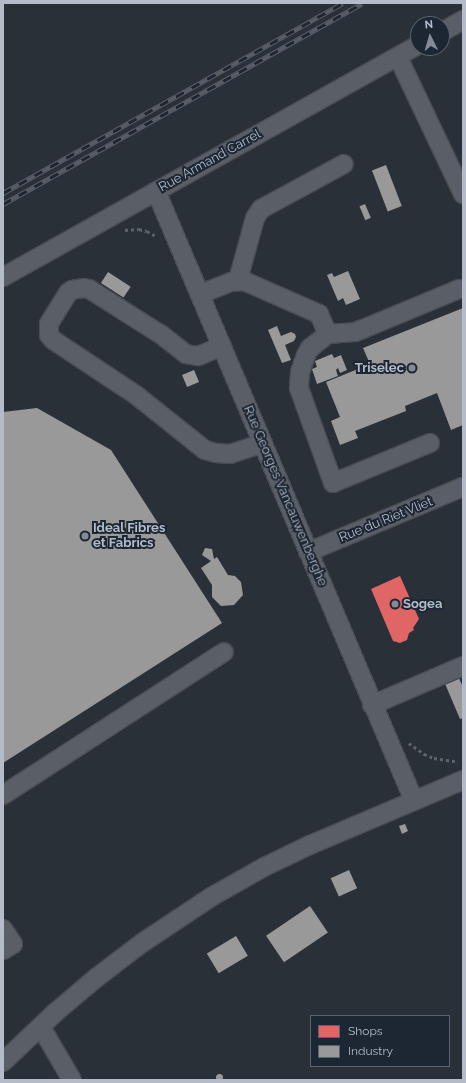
<!DOCTYPE html>
<style>
body{margin:0}
#map{position:relative;width:466px;height:1083px;overflow:hidden;background:#2a3038;font-family:Raleway,sans-serif}
div>[style]{position:absolute}
.shops>*{inset:0;background:#e06666}
.industry>*{inset:0;background:#999;transform-origin:0 0}
.round{border-radius:50%}
.path>*{height:2.5px;margin-top:-1.25px;transform-origin:0;background:repeating-linear-gradient(90deg,#5d636a 0 3px,transparent 0 6px)}
.roads{filter:drop-shadow(1px 0 #484c53) drop-shadow(-1px 0 #484c53) drop-shadow(0 1px #484c53) drop-shadow(0 -1px #484c53)}
.minor>*{height:18px;margin:-9px;padding:0 9px;transform-origin:9px;border-radius:9px;background:#5a5e66}
.rail>*{height:4.5px;margin-top:-2.25px;transform-origin:0;background:repeating-linear-gradient(90deg,#1d2633 0 9px,#595d64 0 18px);box-sizing:border-box;border-block:1px solid #595d64}
.dots>*{width:11px;height:11px;translate:-50% -50%;box-sizing:border-box;border:2px solid #1d2633;border-radius:50%}
span{translate:-50% -50%;white-space:nowrap;text-align:center;line-height:1.15;-webkit-text-stroke:4px #1d2633;paint-order:stroke}
.street-label{font-size:13px;color:#b4bcc9}
.poi-label{font-size:13px;color:#b4bcc9;font-weight:700}
.right{translate:-100% -50%;text-align:right}
.left{translate:0 -50%;text-align:left}
.frame{position:absolute;inset:0;border:4px solid #b4bcc9;pointer-events:none}
.legend{position:absolute;left:310px;top:1015px;width:140px;height:52px;box-sizing:border-box;background:#1d2633;border:1px solid #59626f;margin:0;padding:5px 7px;list-style:none;font-size:12px;color:#b4bcc9}
.legend li{display:flex;align-items:center;gap:8px;height:20px}
.legend b{width:20px;border:1px solid #59626f}
.north{position:absolute;left:410px;top:16px;width:40px;height:40px;box-sizing:border-box;background:#1d2633;border:1px solid #59626f;border-radius:50%;rotate:355deg;font-size:11px;font-weight:700;line-height:16px;text-align:center;color:#b4bcc9}
.north::after{content:'';display:block;margin:auto;width:14px;height:18px;background:#848b96;clip-path:polygon(50% 0,100% 100%,50% 72%,0 100%)}
</style>
<div id="map">
<div class="shops">
<div style="clip-path:polygon(400px 576px,419px 619px,413px 628px,414px 630px,409px 633px,407px 640px,400px 643px,393px 641px,371px 589px)"></div>
</div>
<div class="industry">
<div style="left:386px;top:165px;width:44px;height:15px;rotate:69deg"></div>
<div style="left:365px;top:204px;width:15px;height:6px;rotate:67deg"></div>
<div style="clip-path:polygon(348px 271px,360px 299px,346px 305px,343px 298px,338px 301px,327px 275px,332px 273px,334px 277px)"></div>
<div style="left:108px;top:272px;width:27px;height:13px;rotate:33deg"></div>
<div style="clip-path:polygon(463px 308px,463px 425px,451px 430px,437px 393px,405px 406px,406px 411px,355px 431px,358px 438px,340px 445px,331px 421px,340px 417px,326px 382px,370px 364px,363px 348px)"></div>
<div style="clip-path:polygon(277px 326px,281px 336px,291px 332px,295px 334px,296px 337px,294px 341px,285px 345px,291px 360px,282px 363px,268px 330px)"></div>
<div style="clip-path:polygon(332px 354px,334px 358px,341px 355px,347px 370px,340px 373px,338px 368px,336px 370px,338px 376px,317px 384px,312px 369px,317px 367px,315px 361px)"></div>
<div style="left:194px;top:370px;width:13px;height:13px;rotate:67deg"></div>
<div style="clip-path:polygon(37px 408px,111px 450px,222px 623px,3px 763px,3px 412px)"></div>
<div style="clip-path:polygon(205px 548px,212px 549px,214px 559px,217px 557px,228px 575px,235px 576px,241px 582px,243px 595px,234px 605px,221px 606px,212px 597px,212px 585px,201px 568px,211px 561px,202px 555px)"></div>
<div style="clip-path:polygon(457px 674px,463px 687px,463px 718px,460px 719px,443px 679px)"></div>
<div style="clip-path:polygon(405px 824px,408px 831px,402px 834px,399px 826px)"></div>
<div style="left:349px;top:870px;width:20px;height:20px;rotate:66deg"></div>
<div style="left:310px;top:906px;width:32px;height:53px;rotate:56deg"></div>
<div style="left:236px;top:936px;width:23px;height:34px;rotate:59deg"></div>
<div class="round" style="left:215.5px;top:1073.5px;width:7px;height:7px"></div>
</div>
<div class="path">
<div style="left:125px;top:230px;width:14px;rotate:-4deg"></div>
<div style="left:139px;top:229px;width:8px;rotate:14deg"></div>
<div style="left:147px;top:231px;width:10px;rotate:29deg"></div>
<div style="left:409px;top:743px;width:19px;rotate:36deg"></div>
<div style="left:424px;top:754px;width:11px;rotate:22deg"></div>
<div style="left:434px;top:758px;width:24px;rotate:9deg"></div>
</div>
<div class="roads">
<div class="minor">
<div style="left:442px;top:32px;width:24px;rotate:-30deg"></div>
<div style="left:398px;top:57px;width:152px;rotate:64.6deg"></div>
<div style="left:156px;top:191px;width:662px;rotate:67.07deg"></div>
<div style="left:3px;top:277px;width:475px;rotate:-29.2deg"></div>
<div style="left:238px;top:280px;width:64px;rotate:-74.7deg"></div>
<div style="left:255px;top:218px;width:11px;rotate:-56deg"></div>
<div style="left:261px;top:209px;width:94px;rotate:-28.5deg"></div>
<div style="left:200px;top:294px;width:33px;rotate:-21deg"></div>
<div style="left:231px;top:282px;width:13px;rotate:-4deg"></div>
<div style="left:244px;top:281px;width:82px;rotate:23.7deg"></div>
<div style="left:319px;top:314px;width:22px;rotate:66deg"></div>
<div style="left:328px;top:334px;width:23px;rotate:142deg"></div>
<div style="left:310px;top:348px;width:8px;rotate:120deg"></div>
<div style="left:306px;top:355px;width:18px;rotate:109deg"></div>
<div style="left:300px;top:372px;width:16px;rotate:94deg"></div>
<div style="left:299px;top:388px;width:101px;rotate:70.3deg"></div>
<div style="left:333px;top:483px;width:105px;rotate:-22.4deg"></div>
<div style="left:328px;top:334px;width:27px;rotate:-4deg"></div>
<div style="left:355px;top:332px;width:9px;rotate:-21deg"></div>
<div style="left:363px;top:329px;width:104px;rotate:-22.6deg"></div>
<div style="left:222px;top:346px;width:26px;rotate:157deg"></div>
<div style="left:198px;top:356px;width:12px;rotate:-171deg"></div>
<div style="left:186px;top:354px;width:33px;rotate:-142deg"></div>
<div style="left:160px;top:334px;width:84px;rotate:-147.6deg"></div>
<div style="left:89px;top:289px;width:5px;rotate:-169deg"></div>
<div style="left:84px;top:288px;width:12px;rotate:171deg"></div>
<div style="left:72px;top:290px;width:5px;rotate:143deg"></div>
<div style="left:68px;top:293px;width:36px;rotate:122deg"></div>
<div style="left:49px;top:324px;width:11px;rotate:90deg"></div>
<div style="left:49px;top:335px;width:6px;rotate:51deg"></div>
<div style="left:53px;top:340px;width:100px;rotate:33.5deg"></div>
<div style="left:136px;top:395px;width:88px;rotate:38.6deg"></div>
<div style="left:205px;top:450px;width:11px;rotate:15deg"></div>
<div style="left:216px;top:453px;width:14px;rotate:4deg"></div>
<div style="left:230px;top:454px;width:35px;rotate:-18deg"></div>
<div style="left:308px;top:552px;width:168px;rotate:-22.8deg"></div>
<div style="left:372px;top:705px;width:99px;rotate:-23.2deg"></div>
<div style="left:3px;top:795px;width:263px;rotate:-32.9deg"></div>
<div style="left:3px;top:929px;width:18px;rotate:56deg"></div>
<div style="left:13px;top:944px;width:12px;rotate:149deg"></div>
<div style="left:41px;top:1027px;width:61px;rotate:59.7deg"></div>
<div style="left:3px;top:1062px;width:74px;rotate:-43.4deg"></div>
<div style="left:57px;top:1011px;width:51px;rotate:-40.2deg"></div>
<div style="left:96px;top:978px;width:58px;rotate:-37.3deg"></div>
<div style="left:142px;top:943px;width:83px;rotate:-33.7deg"></div>
<div style="left:211px;top:897px;width:61px;rotate:-29.5deg"></div>
<div style="left:264px;top:867px;width:51px;rotate:-25.6deg"></div>
<div style="left:310px;top:845px;width:166px;rotate:-23deg"></div>
</div>
</div>
<div class="rail">
<div style="left:3px;top:193px;width:389px;rotate:-29.2deg"></div>
<div style="left:3px;top:204px;width:411px;rotate:-29.2deg"></div>
</div>
<div class="dots">
<div style="left:412px;top:368px;background:#848b96"></div>
<div style="left:85px;top:536px;background:#848b96"></div>
<div style="left:395px;top:604px;background:#848b96"></div>
</div>
<div class="street-label">
<span style="left:210px;top:161px;rotate:-29deg">Rue Armand Carrel</span>
<span style="left:285px;top:496px;rotate:67deg">Rue Georges Vancauwenberghe</span>
<span style="left:386px;top:520px;rotate:-22deg">Rue du Riet Vliet</span>
</div>
<div class="poi-label">
<span class="right" style="left:404px;top:368px">Triselec</span>
<span class="left" style="left:93px;top:536px">Ideal Fibres<br>et Fabrics</span>
<span class="left" style="left:403px;top:604px">Sogea</span>
</div>
<div class="frame"></div>
<ul class="legend">
<li><b style="height:11px;background:#e06666"></b>Shops</li>
<li><b style="height:11px;background:#999"></b>Industry</li>
</ul>
<div class="north">N</div>
</div>
